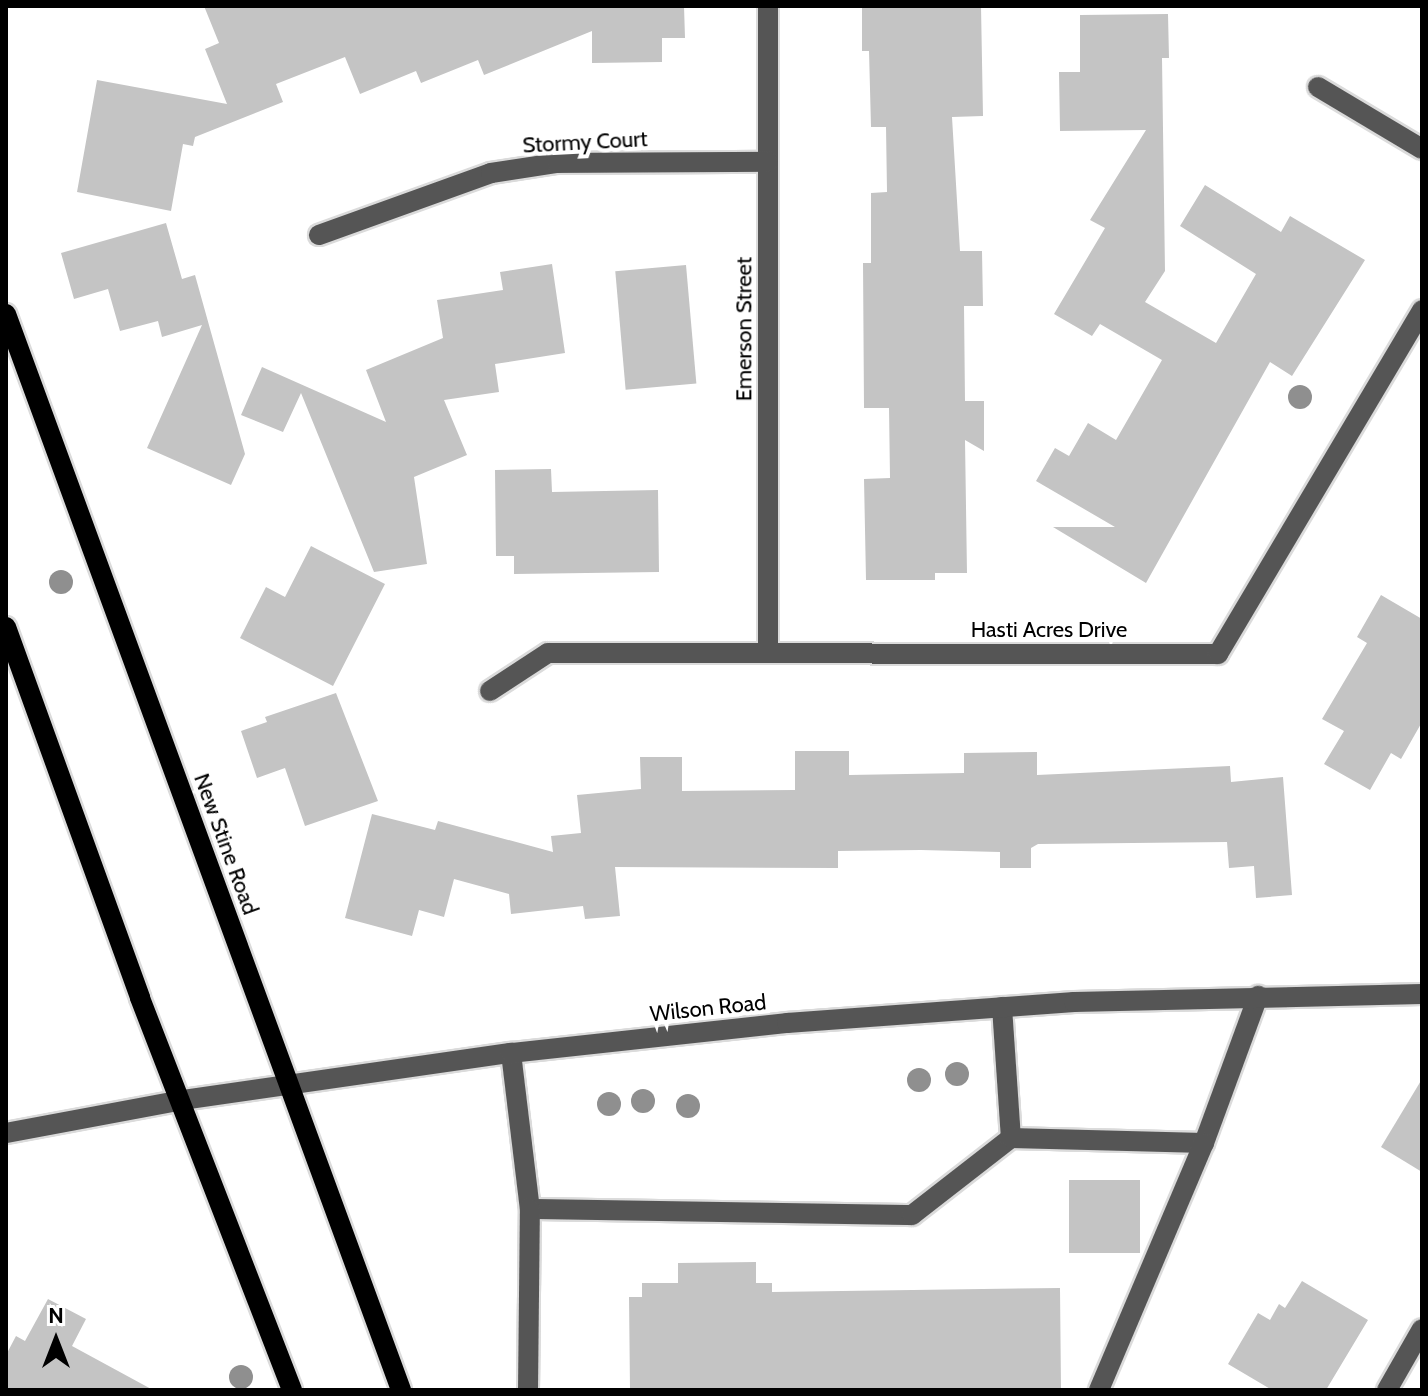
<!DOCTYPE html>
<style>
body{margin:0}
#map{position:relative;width:1428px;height:1396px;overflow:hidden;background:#fff;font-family:Cabin,sans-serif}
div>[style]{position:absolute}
.building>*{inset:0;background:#c4c4c4;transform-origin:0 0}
.roads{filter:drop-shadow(2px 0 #dbdbdb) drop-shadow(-2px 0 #dbdbdb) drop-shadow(0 2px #dbdbdb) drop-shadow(0 -2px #dbdbdb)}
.minor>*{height:20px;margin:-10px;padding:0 10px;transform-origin:10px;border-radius:10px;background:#555}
.major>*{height:20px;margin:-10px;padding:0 10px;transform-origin:10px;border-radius:10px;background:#000}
.trees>*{width:24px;height:24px;margin:-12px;border-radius:50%;background:#8f8f8f}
span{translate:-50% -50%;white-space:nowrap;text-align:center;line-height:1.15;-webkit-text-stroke:8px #fff;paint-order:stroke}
.street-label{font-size:22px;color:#000}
.frame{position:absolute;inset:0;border:8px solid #000;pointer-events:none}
.north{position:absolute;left:16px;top:1300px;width:80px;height:80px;-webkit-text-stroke:6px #fff;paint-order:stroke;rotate:0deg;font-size:22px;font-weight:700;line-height:32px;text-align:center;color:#000}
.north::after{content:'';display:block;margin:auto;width:28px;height:36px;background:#000;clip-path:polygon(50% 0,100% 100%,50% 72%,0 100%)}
</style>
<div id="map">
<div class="building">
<div style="clip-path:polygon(204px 6px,684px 6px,685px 38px,662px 38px,662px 62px,592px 63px,592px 31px,484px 75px,478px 60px,421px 83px,416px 71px,360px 94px,345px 57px,276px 84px,283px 102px,195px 137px,193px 146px,183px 144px,171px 211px,77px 192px,97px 80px,227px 104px,205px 49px,219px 43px)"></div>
<div style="clip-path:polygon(862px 6px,981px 6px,983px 116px,952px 117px,960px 251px,982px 251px,983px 306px,964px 306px,965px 401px,984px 401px,984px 451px,965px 440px,967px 573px,935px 573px,935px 580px,866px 580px,864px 479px,890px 478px,889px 408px,864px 408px,863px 263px,871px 263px,871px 193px,887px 192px,886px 127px,871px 127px,869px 51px,862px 51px)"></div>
<div style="clip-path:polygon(1168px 14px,1169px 58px,1162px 58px,1165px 271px,1145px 302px,1216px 343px,1256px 274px,1180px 226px,1205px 185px,1281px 232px,1290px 216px,1365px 260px,1292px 376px,1270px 362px,1146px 583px,1053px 527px,1115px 527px,1036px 481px,1055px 448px,1069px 456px,1088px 423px,1116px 440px,1162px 360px,1100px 324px,1092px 336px,1054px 314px,1105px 228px,1090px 220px,1146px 130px,1060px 131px,1059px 72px,1080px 72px,1080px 15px)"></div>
<div style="clip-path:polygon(166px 223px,182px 279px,195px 275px,245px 454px,231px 485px,147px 448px,202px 325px,162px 337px,158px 321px,120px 331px,108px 289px,74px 299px,61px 253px)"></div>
<div style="clip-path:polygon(552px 264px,565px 353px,495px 364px,499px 392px,444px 400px,467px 455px,414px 477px,427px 564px,374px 572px,301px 393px,283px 432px,241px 415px,262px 367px,386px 422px,366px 370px,443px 338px,437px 300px,503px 290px,500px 272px)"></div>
<div style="left:686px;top:265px;width:119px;height:71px;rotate:85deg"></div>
<div style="clip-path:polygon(551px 469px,552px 492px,658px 490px,659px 572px,514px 574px,514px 556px,496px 556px,495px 470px)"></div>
<div style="clip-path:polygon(311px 546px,385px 584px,333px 686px,240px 638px,266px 587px,285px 597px)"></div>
<div style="clip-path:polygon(1381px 595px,1422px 619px,1422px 722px,1401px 759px,1391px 753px,1370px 790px,1324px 764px,1344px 731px,1322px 719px,1367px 643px,1357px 637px)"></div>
<div style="clip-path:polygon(336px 693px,378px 801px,305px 826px,285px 768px,257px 778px,241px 731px,267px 722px,265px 717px)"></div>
<div style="clip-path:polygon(795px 751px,849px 751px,849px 775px,964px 773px,964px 753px,1037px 752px,1037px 775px,1230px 766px,1231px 782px,1283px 777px,1292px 895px,1256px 898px,1254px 866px,1229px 868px,1227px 842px,1038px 844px,1031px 848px,1031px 868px,1000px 868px,1000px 852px,921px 850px,838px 851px,838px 868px,615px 867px,620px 916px,585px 919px,583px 906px,511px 914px,509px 894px,454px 879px,444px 917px,419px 910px,412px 936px,345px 918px,372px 814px,435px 830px,438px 821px,553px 852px,551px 836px,581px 833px,577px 795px,641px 789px,640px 757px,682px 757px,682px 791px,795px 790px)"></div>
<div style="clip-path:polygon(1422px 1079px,1422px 1172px,1381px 1147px)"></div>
<div style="left:1069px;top:1180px;width:71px;height:73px"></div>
<div style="clip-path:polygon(756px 1262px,756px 1283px,772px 1283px,772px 1292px,1060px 1288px,1061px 1390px,630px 1390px,629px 1297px,642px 1297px,642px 1283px,678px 1283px,678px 1263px)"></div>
<div style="clip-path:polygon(1302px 1281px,1368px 1320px,1326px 1390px,1272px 1390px,1228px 1364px,1258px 1313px,1270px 1320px,1279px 1304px,1285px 1308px)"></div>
<div style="clip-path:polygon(48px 1299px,86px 1319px,72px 1346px,153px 1390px,6px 1390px,6px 1355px,16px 1336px,25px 1341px)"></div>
</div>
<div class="roads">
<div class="minor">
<div style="left:768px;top:6px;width:647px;rotate:90deg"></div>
<div style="left:1318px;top:87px;width:121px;rotate:30.8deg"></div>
<div style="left:319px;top:235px;width:183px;rotate:-19.8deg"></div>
<div style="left:491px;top:173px;width:67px;rotate:-8.6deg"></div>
<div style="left:557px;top:163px;width:211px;rotate:-0.3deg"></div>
<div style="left:490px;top:691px;width:69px;rotate:-33.2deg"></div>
<div style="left:548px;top:653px;width:670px;rotate:0.09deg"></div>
<div style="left:1218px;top:654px;width:400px;rotate:-59.3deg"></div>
<div style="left:1002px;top:1007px;width:131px;rotate:86.1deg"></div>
<div style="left:511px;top:1053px;width:157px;rotate:83.1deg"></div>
<div style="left:530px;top:1209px;width:382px;rotate:0.9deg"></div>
<div style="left:912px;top:1215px;width:125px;rotate:-37.9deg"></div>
<div style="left:1011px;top:1138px;width:193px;rotate:1.5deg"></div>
<div style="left:1204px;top:1143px;width:157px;rotate:-69.8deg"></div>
<div style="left:6px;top:1133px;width:180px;rotate:-10.6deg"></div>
<div style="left:183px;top:1100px;width:331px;rotate:-8.2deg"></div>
<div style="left:511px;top:1053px;width:278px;rotate:-6.2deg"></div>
<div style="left:787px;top:1023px;width:288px;rotate:-4.2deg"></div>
<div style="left:1074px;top:1002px;width:348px;rotate:-1.3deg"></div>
<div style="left:528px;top:1390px;width:181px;rotate:-89.4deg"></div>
<div style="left:1099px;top:1390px;width:268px;rotate:-67deg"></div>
<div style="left:1387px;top:1390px;width:70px;rotate:-60.2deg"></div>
</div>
<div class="major">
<div style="left:6px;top:314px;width:1146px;rotate:69.84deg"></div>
<div style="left:6px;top:627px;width:394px;rotate:70.1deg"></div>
<div style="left:140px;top:998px;width:420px;rotate:68.8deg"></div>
</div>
</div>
<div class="trees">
<div style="left:1300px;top:397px"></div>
<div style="left:61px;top:582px"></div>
<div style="left:957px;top:1074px"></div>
<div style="left:919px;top:1080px"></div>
<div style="left:643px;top:1101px"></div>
<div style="left:609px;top:1104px"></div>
<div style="left:688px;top:1106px"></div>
<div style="left:241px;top:1377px"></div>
</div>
<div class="street-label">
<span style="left:585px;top:142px;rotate:-3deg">Stormy Court</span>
<span style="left:744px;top:329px;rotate:-90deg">Emerson Street</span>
<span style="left:1049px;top:630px">Hasti Acres Drive</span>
<span style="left:226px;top:844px;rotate:70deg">New Stine Road</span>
<span style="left:708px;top:1008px;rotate:-6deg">Wilson Road</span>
</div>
<div class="frame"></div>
<div class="north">N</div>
</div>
